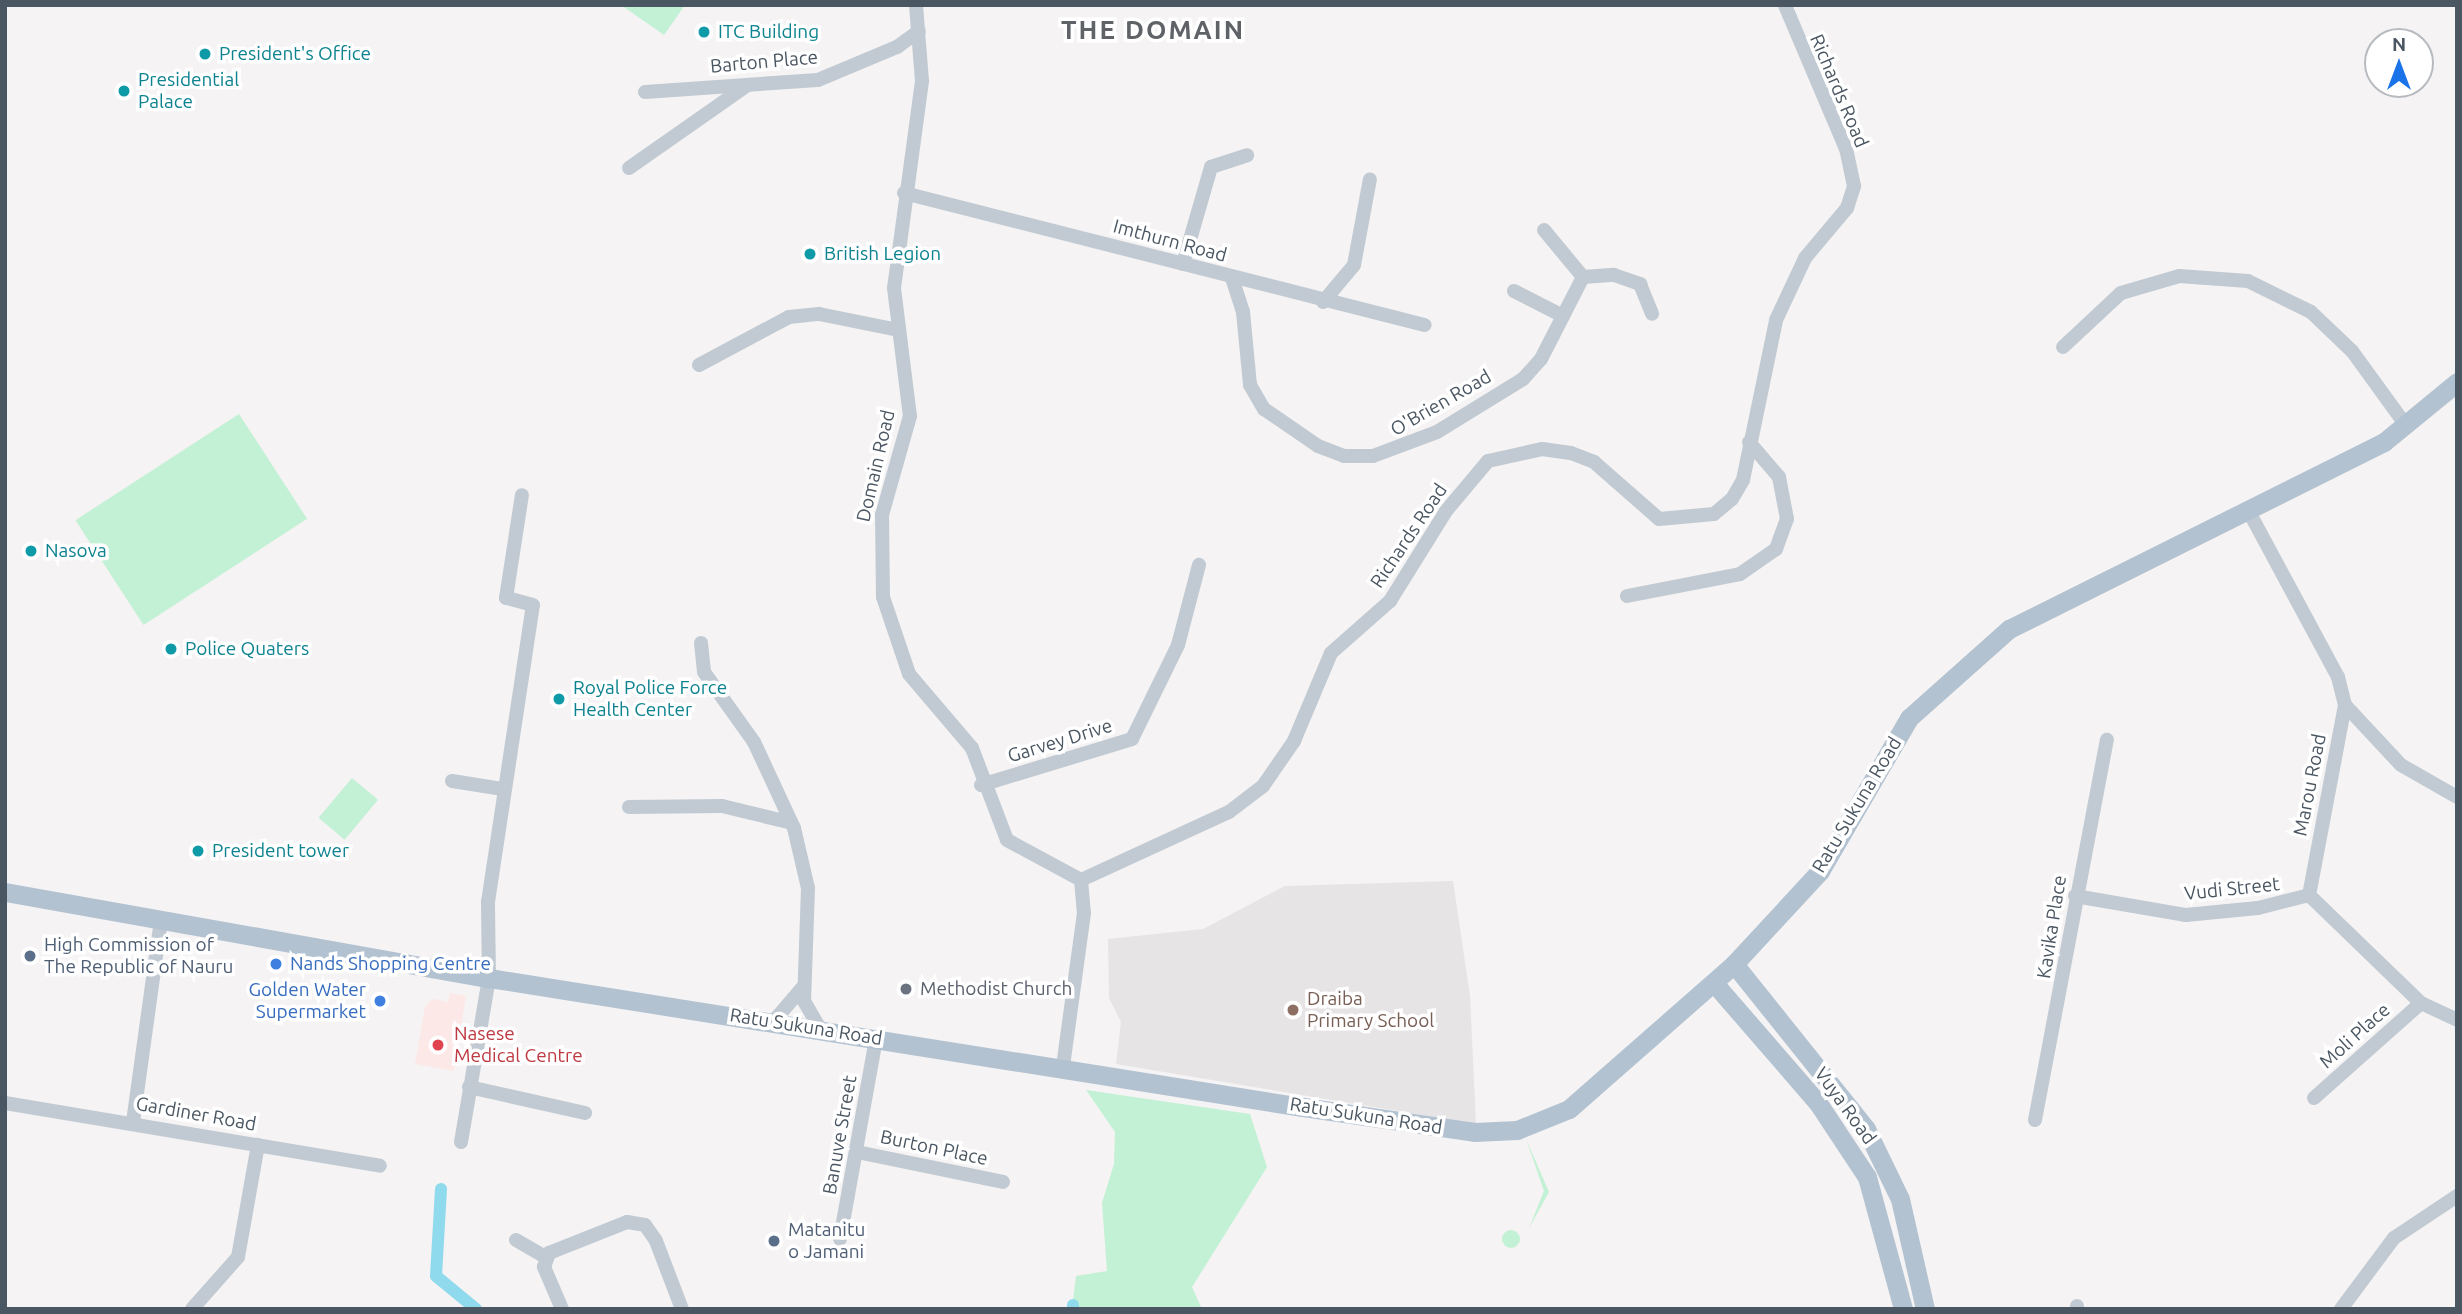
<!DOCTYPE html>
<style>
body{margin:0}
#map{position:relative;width:2462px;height:1314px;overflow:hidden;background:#f5f3f3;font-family:Ubuntu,sans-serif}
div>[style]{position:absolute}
.education>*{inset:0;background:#e6e4e5}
.medical>*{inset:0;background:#fce8e6}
.green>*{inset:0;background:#c3f1d5;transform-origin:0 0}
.round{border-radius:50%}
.canal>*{height:12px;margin:-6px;padding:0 6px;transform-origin:6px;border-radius:6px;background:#90daee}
.minor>*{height:14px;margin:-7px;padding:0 7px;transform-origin:7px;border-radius:7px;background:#c1cad2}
.major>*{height:19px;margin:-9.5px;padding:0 9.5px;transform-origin:9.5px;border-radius:9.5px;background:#b3c2d1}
.dots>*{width:19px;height:19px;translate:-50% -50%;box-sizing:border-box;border:4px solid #fff;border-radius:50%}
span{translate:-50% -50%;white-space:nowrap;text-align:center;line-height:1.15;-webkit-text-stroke:7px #fff;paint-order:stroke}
.culture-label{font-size:19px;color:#0d838f}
.left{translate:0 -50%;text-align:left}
.street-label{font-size:19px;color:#4a5661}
.service-label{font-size:19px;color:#4e5e75}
.shop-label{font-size:19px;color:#366cbe}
.right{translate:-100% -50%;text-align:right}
.worship-label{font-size:19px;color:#5b616d}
.education-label{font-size:19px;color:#785e54}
.health-label{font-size:19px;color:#be3a42}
.district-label{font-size:26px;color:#5f6368;font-weight:700;letter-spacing:2px}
.frame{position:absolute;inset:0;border:7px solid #4a5661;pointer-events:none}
.north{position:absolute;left:2364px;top:28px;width:70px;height:70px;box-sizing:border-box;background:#fff;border:2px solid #b7bbc0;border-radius:50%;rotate:0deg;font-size:19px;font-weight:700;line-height:28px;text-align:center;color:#4a5661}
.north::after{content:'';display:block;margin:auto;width:24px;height:32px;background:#1a73e8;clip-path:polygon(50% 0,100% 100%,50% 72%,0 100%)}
</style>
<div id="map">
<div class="education">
<div style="clip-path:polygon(1453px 881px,1470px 996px,1476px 1124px,1116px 1064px,1121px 1022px,1109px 998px,1108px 939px,1203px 929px,1285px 886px)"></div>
</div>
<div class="medical">
<div style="clip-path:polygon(450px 993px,466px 996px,454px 1071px,415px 1064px,425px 1007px,432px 999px,448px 1002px)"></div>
</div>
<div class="green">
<div style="clip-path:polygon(621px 5px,685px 5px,664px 35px)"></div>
<div style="left:239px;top:414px;width:125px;height:195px;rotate:57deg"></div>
<div style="left:352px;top:778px;width:34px;height:52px;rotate:40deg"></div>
<div style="clip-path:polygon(1086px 1090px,1250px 1114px,1267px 1167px,1192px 1287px,1202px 1309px,1072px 1309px,1076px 1276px,1107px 1271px,1102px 1203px,1114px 1164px,1115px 1132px)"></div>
<div style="clip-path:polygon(1526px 1139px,1549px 1192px,1529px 1228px,1544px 1191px)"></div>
<div class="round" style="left:1502px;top:1230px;width:18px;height:18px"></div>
</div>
<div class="canal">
<div style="left:441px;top:1189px;width:87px;rotate:93.3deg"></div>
<div style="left:436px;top:1276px;width:52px;rotate:39.5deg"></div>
<div style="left:1073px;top:1309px;width:4px;rotate:-90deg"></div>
</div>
<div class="minor">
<div style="left:916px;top:5px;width:76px;rotate:85.5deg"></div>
<div style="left:922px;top:81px;width:209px;rotate:97.7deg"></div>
<div style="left:894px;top:288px;width:129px;rotate:82.9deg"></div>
<div style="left:910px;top:416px;width:103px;rotate:105.8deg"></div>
<div style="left:882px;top:515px;width:82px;rotate:89.3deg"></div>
<div style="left:883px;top:597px;width:81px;rotate:71.3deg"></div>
<div style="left:909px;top:674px;width:97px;rotate:49.6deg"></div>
<div style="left:972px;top:748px;width:98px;rotate:69.2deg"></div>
<div style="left:1007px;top:840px;width:84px;rotate:28.4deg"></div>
<div style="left:1081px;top:880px;width:33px;rotate:85deg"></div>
<div style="left:1084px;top:913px;width:155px;rotate:97.8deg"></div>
<div style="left:645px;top:92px;width:173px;rotate:-4deg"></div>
<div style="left:818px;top:80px;width:86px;rotate:-22.7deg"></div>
<div style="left:897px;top:47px;width:27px;rotate:-36deg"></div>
<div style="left:629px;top:168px;width:143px;rotate:-35deg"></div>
<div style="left:904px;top:193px;width:537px;rotate:14.22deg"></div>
<div style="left:1183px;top:264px;width:101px;rotate:-73.9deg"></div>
<div style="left:1211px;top:167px;width:38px;rotate:-18deg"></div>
<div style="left:1583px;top:277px;width:31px;rotate:-4deg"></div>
<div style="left:1614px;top:275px;width:28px;rotate:19deg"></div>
<div style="left:1640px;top:284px;width:32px;rotate:68deg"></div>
<div style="left:1232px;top:278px;width:36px;rotate:72deg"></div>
<div style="left:1243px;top:312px;width:73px;rotate:84.5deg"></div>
<div style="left:1250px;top:385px;width:28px;rotate:60deg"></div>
<div style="left:1264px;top:409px;width:65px;rotate:34.4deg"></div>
<div style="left:1318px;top:446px;width:28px;rotate:21deg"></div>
<div style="left:1344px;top:456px;width:29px"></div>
<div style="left:1373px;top:456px;width:68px;rotate:-20.6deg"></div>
<div style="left:1437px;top:432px;width:101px;rotate:-31.6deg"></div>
<div style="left:1523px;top:379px;width:27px;rotate:-48deg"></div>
<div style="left:1541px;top:359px;width:92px;rotate:-62.9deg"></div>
<div style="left:1583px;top:277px;width:61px;rotate:-129.7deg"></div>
<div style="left:1514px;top:291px;width:55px;rotate:27deg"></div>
<div style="left:1323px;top:302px;width:48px;rotate:-50deg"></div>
<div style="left:1354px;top:265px;width:87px;rotate:-79.5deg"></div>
<div style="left:2063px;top:347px;width:79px;rotate:-43deg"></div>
<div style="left:2121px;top:293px;width:60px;rotate:-16.3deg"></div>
<div style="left:2179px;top:276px;width:69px;rotate:4.1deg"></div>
<div style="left:2248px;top:281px;width:70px;rotate:26.2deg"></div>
<div style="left:2311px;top:312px;width:57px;rotate:43.6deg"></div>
<div style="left:2352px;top:351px;width:90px;rotate:54deg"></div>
<div style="left:699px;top:365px;width:102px;rotate:-28.1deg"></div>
<div style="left:789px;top:317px;width:30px;rotate:-6deg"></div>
<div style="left:819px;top:314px;width:81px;rotate:11.4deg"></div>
<div style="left:2248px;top:510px;width:190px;rotate:61.7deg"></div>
<div style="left:2338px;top:677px;width:29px;rotate:76deg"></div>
<div style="left:2345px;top:705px;width:193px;rotate:100.7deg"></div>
<div style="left:1627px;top:596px;width:115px;rotate:-11deg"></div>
<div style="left:1740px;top:574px;width:44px;rotate:-34.8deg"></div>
<div style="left:1776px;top:549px;width:32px;rotate:-70deg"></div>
<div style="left:1787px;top:519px;width:43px;rotate:-100.8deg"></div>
<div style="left:1779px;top:477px;width:46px;rotate:-130.6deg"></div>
<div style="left:701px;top:643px;width:29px;rotate:84deg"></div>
<div style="left:704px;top:672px;width:86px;rotate:54.5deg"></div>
<div style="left:754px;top:742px;width:95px;rotate:65.1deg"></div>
<div style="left:794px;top:828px;width:62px;rotate:76.9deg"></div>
<div style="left:808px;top:888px;width:113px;rotate:92deg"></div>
<div style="left:804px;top:1001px;width:34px;rotate:60deg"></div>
<div style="left:2345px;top:705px;width:82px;rotate:47deg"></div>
<div style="left:2401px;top:765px;width:64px;rotate:29.7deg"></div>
<div style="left:452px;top:781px;width:52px;rotate:8.9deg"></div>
<div style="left:981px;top:785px;width:158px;rotate:-16.9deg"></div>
<div style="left:1132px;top:739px;width:105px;rotate:-63.9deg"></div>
<div style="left:1178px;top:645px;width:83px;rotate:-75.3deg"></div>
<div style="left:629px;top:807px;width:93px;rotate:-0.6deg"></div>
<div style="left:722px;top:806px;width:68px;rotate:13.6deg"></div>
<div style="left:1081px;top:880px;width:163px;rotate:-24.7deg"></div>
<div style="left:1229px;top:812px;width:43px;rotate:-37.4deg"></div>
<div style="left:1263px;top:786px;width:55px;rotate:-55.4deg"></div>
<div style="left:1294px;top:741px;width:95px;rotate:-67.2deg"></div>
<div style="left:1331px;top:653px;width:79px;rotate:-41.4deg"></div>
<div style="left:1390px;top:601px;width:106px;rotate:-58.1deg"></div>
<div style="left:1446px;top:511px;width:65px;rotate:-50deg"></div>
<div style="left:1488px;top:461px;width:55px;rotate:-12.5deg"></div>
<div style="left:1542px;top:449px;width:29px;rotate:8deg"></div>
<div style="left:1571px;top:453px;width:25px;rotate:21deg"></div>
<div style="left:1594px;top:462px;width:86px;rotate:41.2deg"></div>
<div style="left:1659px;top:519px;width:55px;rotate:-5.2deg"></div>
<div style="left:1714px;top:514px;width:23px;rotate:-40deg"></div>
<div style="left:1732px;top:499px;width:22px;rotate:-60deg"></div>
<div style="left:1743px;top:480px;width:163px;rotate:-78.3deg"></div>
<div style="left:1776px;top:320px;width:68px;rotate:-64.9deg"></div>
<div style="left:1805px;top:258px;width:65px;rotate:-50deg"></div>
<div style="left:1847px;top:208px;width:23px;rotate:-72deg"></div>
<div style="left:1854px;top:186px;width:38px;rotate:-102deg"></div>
<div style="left:1846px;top:149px;width:156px;rotate:-113deg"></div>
<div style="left:2309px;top:895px;width:156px;rotate:44deg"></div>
<div style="left:2421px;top:1003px;width:40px;rotate:25deg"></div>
<div style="left:2075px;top:896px;width:113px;rotate:9.7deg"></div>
<div style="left:2186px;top:915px;width:72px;rotate:-5.6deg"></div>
<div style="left:2258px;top:908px;width:53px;rotate:-14.3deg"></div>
<div style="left:773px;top:1022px;width:46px;rotate:-49.4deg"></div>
<div style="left:469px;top:1087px;width:119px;rotate:12.6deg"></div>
<div style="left:2314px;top:1098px;width:143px;rotate:-41.6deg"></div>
<div style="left:5px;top:1103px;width:380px;rotate:9.5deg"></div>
<div style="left:2035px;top:1120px;width:387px;rotate:-79.3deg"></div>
<div style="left:133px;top:1122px;width:205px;rotate:-82.1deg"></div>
<div style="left:461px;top:1142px;width:166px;rotate:-80.3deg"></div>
<div style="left:489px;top:978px;width:76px;rotate:-90.8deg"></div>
<div style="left:488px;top:902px;width:300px;rotate:-81.4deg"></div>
<div style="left:533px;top:605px;width:28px;rotate:-165deg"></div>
<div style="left:506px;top:598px;width:104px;rotate:-81.2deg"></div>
<div style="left:857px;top:1152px;width:149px;rotate:11.6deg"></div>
<div style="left:840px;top:1239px;width:204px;rotate:-79.8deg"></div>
<div style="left:516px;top:1240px;width:36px;rotate:30deg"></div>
<div style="left:2077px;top:1306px;width:3px;rotate:90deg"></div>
<div style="left:192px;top:1309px;width:69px;rotate:-48.5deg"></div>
<div style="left:238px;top:1257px;width:114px;rotate:-79.9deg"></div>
<div style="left:562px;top:1309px;width:46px;rotate:-113.2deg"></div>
<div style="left:544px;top:1267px;width:15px;rotate:-70deg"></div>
<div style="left:549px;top:1253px;width:84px;rotate:-21.7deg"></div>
<div style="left:627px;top:1222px;width:18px;rotate:9deg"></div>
<div style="left:645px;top:1225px;width:19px;rotate:55deg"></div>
<div style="left:656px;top:1241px;width:73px;rotate:69.1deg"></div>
<div style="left:2341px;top:1309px;width:89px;rotate:-53.3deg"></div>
<div style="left:2394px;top:1238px;width:76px;rotate:-33.7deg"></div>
</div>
<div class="major">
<div style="left:5px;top:892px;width:492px;rotate:10.1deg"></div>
<div style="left:489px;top:978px;width:824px;rotate:9.01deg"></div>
<div style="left:1303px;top:1107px;width:173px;rotate:8.3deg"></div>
<div style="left:1474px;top:1132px;width:43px;rotate:-2.7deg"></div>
<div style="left:1517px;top:1130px;width:56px;rotate:-22deg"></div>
<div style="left:1569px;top:1109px;width:220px;rotate:-41.3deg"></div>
<div style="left:1734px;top:964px;width:127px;rotate:-47.2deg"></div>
<div style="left:1820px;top:871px;width:177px;rotate:-59.8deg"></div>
<div style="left:1909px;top:718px;width:134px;rotate:-41.7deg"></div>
<div style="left:2009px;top:629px;width:419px;rotate:-26.5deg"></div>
<div style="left:2384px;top:442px;width:94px;rotate:-39.4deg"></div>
<div style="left:1734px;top:964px;width:211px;rotate:51.3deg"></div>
<div style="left:1866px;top:1129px;width:78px;rotate:64.1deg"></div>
<div style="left:1900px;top:1199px;width:113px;rotate:77.2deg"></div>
<div style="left:1714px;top:983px;width:159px;rotate:49.1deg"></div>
<div style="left:1818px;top:1103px;width:89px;rotate:56.5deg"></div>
<div style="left:1867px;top:1177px;width:137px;rotate:74.7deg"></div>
</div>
<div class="dots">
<div style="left:704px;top:32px;background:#0f9aa8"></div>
<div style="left:205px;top:54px;background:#0f9aa8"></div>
<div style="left:124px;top:91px;background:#0f9aa8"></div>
<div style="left:810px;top:254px;background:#0f9aa8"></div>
<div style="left:31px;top:551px;background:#0f9aa8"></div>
<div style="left:171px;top:649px;background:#0f9aa8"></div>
<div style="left:559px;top:699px;background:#0f9aa8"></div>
<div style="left:198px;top:851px;background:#0f9aa8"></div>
<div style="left:30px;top:956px;background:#5c6f8a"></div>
<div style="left:276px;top:964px;background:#3f7fe0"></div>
<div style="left:906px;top:989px;background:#6b7280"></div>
<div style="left:380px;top:1001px;background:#3f7fe0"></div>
<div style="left:1293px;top:1010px;background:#8d6e63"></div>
<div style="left:438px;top:1045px;background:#e0444e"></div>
<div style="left:774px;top:1241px;background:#5c6f8a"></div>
</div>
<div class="culture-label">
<span class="left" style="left:718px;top:32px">ITC Building</span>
<span class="left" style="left:219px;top:54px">President's Office</span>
<span class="left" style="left:138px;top:91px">Presidential<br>Palace</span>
<span class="left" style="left:824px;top:254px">British Legion</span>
<span class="left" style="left:45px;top:551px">Nasova</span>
<span class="left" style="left:185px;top:649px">Police Quaters</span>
<span class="left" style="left:573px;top:699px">Royal Police Force<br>Health Center</span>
<span class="left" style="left:212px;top:851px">President tower</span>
</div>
<div class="street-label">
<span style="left:764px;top:62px;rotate:-5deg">Barton Place</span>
<span style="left:1839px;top:91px;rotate:67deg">Richards Road</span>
<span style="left:1170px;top:241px;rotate:15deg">Imthurn Road</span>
<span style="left:1441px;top:403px;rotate:-30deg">O'Brien Road</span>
<span style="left:876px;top:466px;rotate:-77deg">Domain Road</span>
<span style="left:1409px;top:536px;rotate:-56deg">Richards Road</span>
<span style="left:1060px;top:741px;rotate:-17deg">Garvey Drive</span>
<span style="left:2310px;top:785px;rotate:-79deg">Marou Road</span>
<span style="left:1857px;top:805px;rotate:-59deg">Ratu Sukuna Road</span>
<span style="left:2232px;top:889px;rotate:-6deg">Vudi Street</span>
<span style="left:2052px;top:927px;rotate:-81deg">Kavika Place</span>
<span style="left:806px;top:1027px;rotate:9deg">Ratu Sukuna Road</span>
<span style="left:2355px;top:1036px;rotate:-42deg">Moli Place</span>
<span style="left:1845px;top:1106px;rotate:54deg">Vuya Road</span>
<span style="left:196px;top:1114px;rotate:10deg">Gardiner Road</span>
<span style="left:1366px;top:1116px;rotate:9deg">Ratu Sukuna Road</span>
<span style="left:840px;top:1135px;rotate:-80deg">Banuve Street</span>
<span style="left:934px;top:1148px;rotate:12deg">Burton Place</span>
</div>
<div class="service-label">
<span class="left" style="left:44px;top:956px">High Commission of<br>The Republic of Nauru</span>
<span class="left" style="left:788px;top:1241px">Matanitu<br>o Jamani</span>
</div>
<div class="shop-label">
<span class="left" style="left:290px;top:964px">Nands Shopping Centre</span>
<span class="right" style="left:366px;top:1001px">Golden Water<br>Supermarket</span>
</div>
<div class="worship-label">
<span class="left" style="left:920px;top:989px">Methodist Church</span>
</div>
<div class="education-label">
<span class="left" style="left:1307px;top:1010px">Draiba<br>Primary School</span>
</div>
<div class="health-label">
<span class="left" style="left:454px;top:1045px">Nasese<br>Medical Centre</span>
</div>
<div class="district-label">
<span style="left:1153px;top:30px">THE DOMAIN</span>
</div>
<div class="frame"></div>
<div class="north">N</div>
</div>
